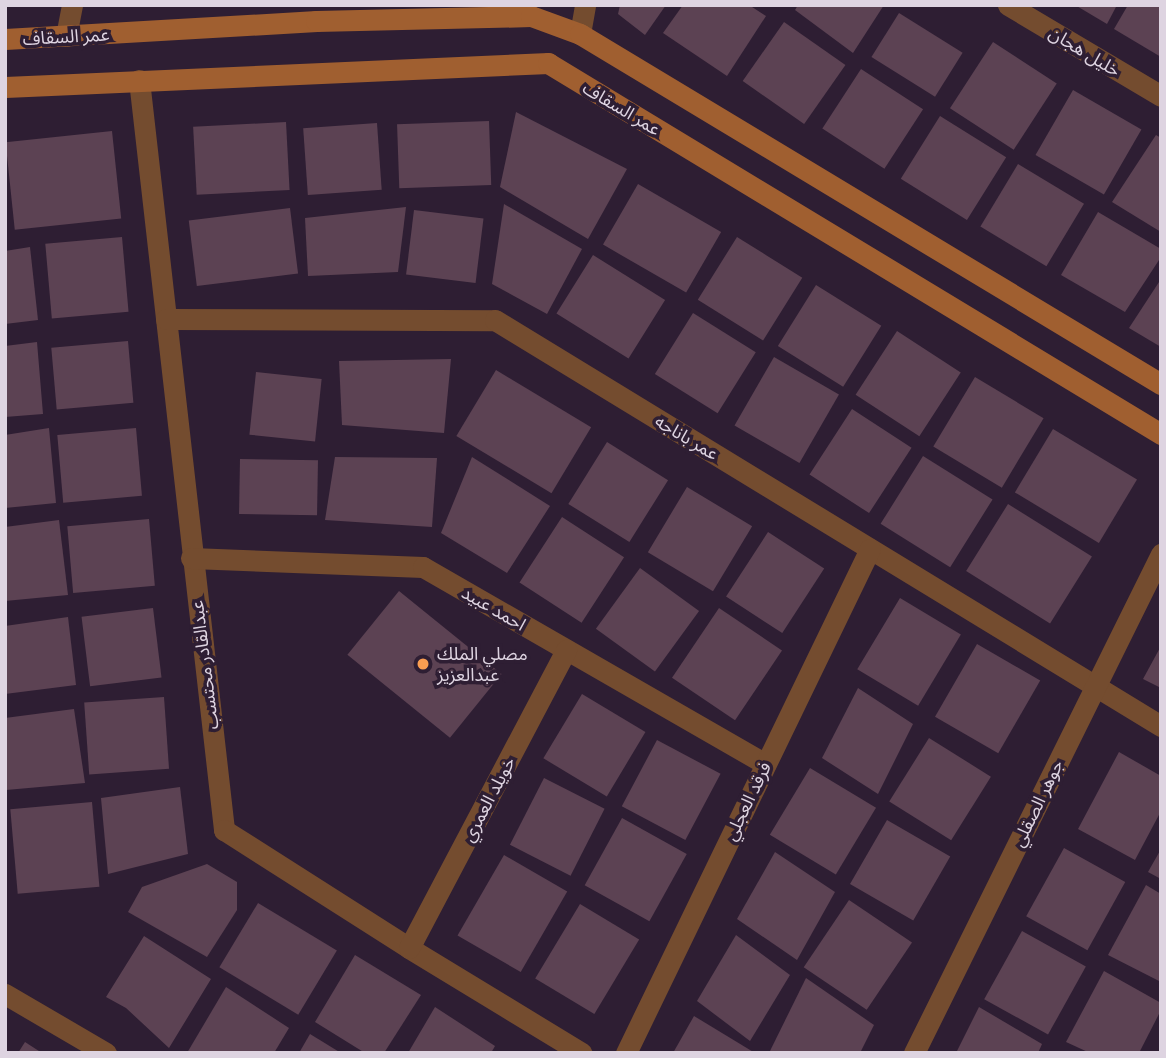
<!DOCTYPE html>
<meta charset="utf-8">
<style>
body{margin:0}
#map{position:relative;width:1166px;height:1058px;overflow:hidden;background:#2e1e33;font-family:Ubuntu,"Noto Sans Arabic",sans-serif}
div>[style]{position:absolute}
.building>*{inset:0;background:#5c4253;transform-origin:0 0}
.street>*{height:21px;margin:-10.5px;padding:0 10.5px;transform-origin:10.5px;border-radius:10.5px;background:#744c2f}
.secondary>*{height:21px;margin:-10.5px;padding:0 10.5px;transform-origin:10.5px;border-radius:10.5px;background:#a05f30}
.dots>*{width:19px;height:19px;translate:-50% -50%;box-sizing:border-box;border:4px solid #2e1e33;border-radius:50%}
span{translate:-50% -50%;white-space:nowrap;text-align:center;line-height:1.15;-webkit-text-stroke:7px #2e1e33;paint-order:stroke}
.street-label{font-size:18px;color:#ded4e1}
.poi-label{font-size:18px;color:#ded4e1}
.left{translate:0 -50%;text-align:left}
.frame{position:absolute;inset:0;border:7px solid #ded4e1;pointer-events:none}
</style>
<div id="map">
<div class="building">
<div style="clip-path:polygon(620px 5px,666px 5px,645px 35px,618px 14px)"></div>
<div style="clip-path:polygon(683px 5px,749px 5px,766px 16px,727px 76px,663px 33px)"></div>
<div style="clip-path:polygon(798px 5px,884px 5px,853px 53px,795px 10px)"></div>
<div style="clip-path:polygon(1075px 5px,1117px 5px,1107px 24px)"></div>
<div style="clip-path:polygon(1128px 5px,1161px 5px,1161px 57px,1114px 29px)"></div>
<div style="left:899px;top:13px;width:75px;height:52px;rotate:32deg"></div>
<div style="left:784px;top:22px;width:75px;height:72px;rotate:35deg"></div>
<div style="left:993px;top:42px;width:76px;height:79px;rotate:33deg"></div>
<div style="left:861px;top:69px;width:74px;height:71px;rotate:33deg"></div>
<div style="left:1073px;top:90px;width:79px;height:75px;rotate:30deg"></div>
<div style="clip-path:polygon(516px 112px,627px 169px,588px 239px,500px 187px)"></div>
<div style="left:940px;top:116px;width:78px;height:74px;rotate:32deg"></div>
<div style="left:489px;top:121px;width:64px;height:92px;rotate:88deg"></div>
<div style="left:286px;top:122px;width:68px;height:93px;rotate:87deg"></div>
<div style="left:377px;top:123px;width:67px;height:74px;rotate:86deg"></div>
<div style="left:112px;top:131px;width:88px;height:107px;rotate:84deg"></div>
<div style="clip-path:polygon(1156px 135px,1161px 138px,1161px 232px,1112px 202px)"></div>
<div style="left:1018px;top:164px;width:77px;height:73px;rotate:31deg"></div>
<div style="left:638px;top:184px;width:96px;height:70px;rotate:30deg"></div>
<div style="clip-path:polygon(504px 204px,582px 249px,547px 314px,492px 284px)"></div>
<div style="clip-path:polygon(406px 207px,398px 272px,308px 276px,305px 218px)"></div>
<div style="left:290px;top:208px;width:66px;height:102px;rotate:83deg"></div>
<div style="left:414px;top:210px;width:70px;height:65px;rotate:7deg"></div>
<div style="clip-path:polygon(1098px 212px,1161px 249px,1161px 257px,1125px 312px,1061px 275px)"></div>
<div style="left:122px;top:237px;width:75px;height:77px;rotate:85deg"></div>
<div style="left:737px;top:237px;width:77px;height:74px;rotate:32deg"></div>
<div style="clip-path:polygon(30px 247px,38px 320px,5px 324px,5px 251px)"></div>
<div style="left:593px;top:255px;width:85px;height:69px;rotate:32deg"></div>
<div style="clip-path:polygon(1161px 279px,1161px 347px,1129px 328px)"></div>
<div style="left:816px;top:285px;width:77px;height:72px;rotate:32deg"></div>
<div style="left:693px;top:313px;width:74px;height:72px;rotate:32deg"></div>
<div style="left:897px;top:331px;width:76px;height:76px;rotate:33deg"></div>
<div style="left:128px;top:341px;width:62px;height:77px;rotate:85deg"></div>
<div style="clip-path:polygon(37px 342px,43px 414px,5px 417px,5px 346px)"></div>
<div style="left:774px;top:357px;width:75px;height:79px;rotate:30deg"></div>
<div style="clip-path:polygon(451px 359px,444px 433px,342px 425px,339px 361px)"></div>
<div style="left:496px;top:370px;width:111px;height:77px;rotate:31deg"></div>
<div style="left:256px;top:372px;width:66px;height:63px;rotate:6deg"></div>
<div style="left:975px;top:377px;width:80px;height:81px;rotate:31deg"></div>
<div style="left:852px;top:409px;width:71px;height:78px;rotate:33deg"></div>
<div style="clip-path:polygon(49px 428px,56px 503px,5px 508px,5px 435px)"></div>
<div style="left:136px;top:428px;width:68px;height:79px;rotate:85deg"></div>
<div style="left:1053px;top:429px;width:98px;height:74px;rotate:31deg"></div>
<div style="left:607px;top:442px;width:72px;height:73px;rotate:32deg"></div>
<div style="left:923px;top:456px;width:82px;height:80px;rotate:32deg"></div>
<div style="clip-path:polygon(335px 457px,437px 458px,432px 527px,325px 520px)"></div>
<div style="clip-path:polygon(472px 457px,550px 506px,507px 573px,441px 533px)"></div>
<div style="left:240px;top:459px;width:78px;height:55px;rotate:1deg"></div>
<div style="left:687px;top:487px;width:76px;height:76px;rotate:31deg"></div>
<div style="left:1008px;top:504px;width:99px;height:79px;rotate:32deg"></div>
<div style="left:562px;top:517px;width:74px;height:78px;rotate:33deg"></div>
<div style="left:149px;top:519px;width:67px;height:82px;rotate:85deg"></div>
<div style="clip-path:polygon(59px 520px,68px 595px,5px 601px,5px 527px)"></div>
<div style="left:768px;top:532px;width:67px;height:77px;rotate:33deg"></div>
<div style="left:640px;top:568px;width:73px;height:75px;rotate:36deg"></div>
<div style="left:399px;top:591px;width:132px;height:82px;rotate:39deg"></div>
<div style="left:900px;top:598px;width:71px;height:83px;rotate:31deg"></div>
<div style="left:153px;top:608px;width:70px;height:72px;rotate:83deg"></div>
<div style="left:719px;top:608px;width:76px;height:84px;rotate:34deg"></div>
<div style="clip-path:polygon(68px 617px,76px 685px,5px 694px,5px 626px)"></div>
<div style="left:977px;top:644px;width:73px;height:84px;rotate:30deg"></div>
<div style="clip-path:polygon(1161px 646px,1161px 688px,1143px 679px)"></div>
<div style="clip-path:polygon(858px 688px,913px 724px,878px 794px,822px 758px)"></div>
<div style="left:582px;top:694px;width:74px;height:75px;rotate:31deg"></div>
<div style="left:164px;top:697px;width:72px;height:80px;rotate:86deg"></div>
<div style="clip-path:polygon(74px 709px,85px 783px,6px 790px,5px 718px)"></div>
<div style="left:929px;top:738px;width:73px;height:75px;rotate:32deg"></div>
<div style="left:657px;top:740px;width:72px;height:75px;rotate:28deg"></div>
<div style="clip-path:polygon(1119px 752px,1161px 776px,1161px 811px,1135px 860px,1078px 829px)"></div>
<div style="left:810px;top:768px;width:77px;height:78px;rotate:31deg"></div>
<div style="left:544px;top:778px;width:68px;height:75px;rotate:27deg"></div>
<div style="clip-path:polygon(180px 787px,188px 854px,108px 874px,101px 798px)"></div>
<div style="left:92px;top:802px;width:85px;height:82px;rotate:85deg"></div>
<div style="left:622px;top:818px;width:74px;height:77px;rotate:29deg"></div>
<div style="left:887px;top:820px;width:73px;height:74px;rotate:30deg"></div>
<div style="left:1064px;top:848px;width:70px;height:78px;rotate:29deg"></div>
<div style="clip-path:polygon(1161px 849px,1161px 879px,1148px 872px)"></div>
<div style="clip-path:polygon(775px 852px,835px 892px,797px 960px,737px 919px)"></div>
<div style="left:504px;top:855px;width:73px;height:93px;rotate:30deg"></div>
<div style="clip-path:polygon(207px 864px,237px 882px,237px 910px,207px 957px,128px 912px,142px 887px)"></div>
<div style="clip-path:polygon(1146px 885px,1161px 894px,1161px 982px,1108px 955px)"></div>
<div style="left:849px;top:900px;width:76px;height:81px;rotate:34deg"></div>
<div style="left:258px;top:903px;width:92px;height:75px;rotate:31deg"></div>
<div style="left:580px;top:904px;width:69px;height:87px;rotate:31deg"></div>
<div style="left:1022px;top:931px;width:73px;height:78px;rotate:29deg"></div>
<div style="clip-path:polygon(736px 935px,790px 975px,750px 1041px,697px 1001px)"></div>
<div style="clip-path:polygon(144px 936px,211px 979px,169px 1048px,126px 1008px,106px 997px)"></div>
<div style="clip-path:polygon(355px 955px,421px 995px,384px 1053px,365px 1053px,315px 1022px)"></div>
<div style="clip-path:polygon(1104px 971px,1161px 1003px,1161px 1010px,1139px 1053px,1090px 1053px,1066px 1042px)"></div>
<div style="clip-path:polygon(806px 978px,874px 1025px,860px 1053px,769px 1053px)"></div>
<div style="clip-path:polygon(226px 987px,289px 1028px,274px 1053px,187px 1053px)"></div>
<div style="clip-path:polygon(435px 1007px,495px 1046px,491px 1053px,408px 1053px)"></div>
<div style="clip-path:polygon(979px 1007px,1042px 1044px,1038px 1053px,956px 1053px)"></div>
<div style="clip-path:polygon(694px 1016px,755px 1053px,673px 1053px)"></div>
<div style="clip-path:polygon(310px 1034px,341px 1053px,299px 1053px)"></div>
<div style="clip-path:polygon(25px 1042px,42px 1053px,18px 1053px)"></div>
</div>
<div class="street">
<div style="left:1008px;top:5px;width:178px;rotate:30.7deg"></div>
<div style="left:580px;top:34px;width:29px;rotate:-80deg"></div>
<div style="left:66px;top:36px;width:32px;rotate:-79deg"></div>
<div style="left:139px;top:80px;width:755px;rotate:83.53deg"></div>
<div style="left:224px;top:830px;width:219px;rotate:32.5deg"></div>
<div style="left:409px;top:948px;width:202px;rotate:31.3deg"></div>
<div style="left:166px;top:319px;width:329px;rotate:0.2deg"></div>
<div style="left:495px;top:320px;width:780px;rotate:31.37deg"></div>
<div style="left:191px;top:558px;width:232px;rotate:2.2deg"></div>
<div style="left:423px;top:567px;width:395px;rotate:29.9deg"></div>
<div style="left:409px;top:948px;width:337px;rotate:-62.2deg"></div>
<div style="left:5px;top:994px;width:117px;rotate:30.3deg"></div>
<div style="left:626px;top:1053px;width:560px;rotate:-64.17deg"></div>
<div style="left:914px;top:1053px;width:557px;rotate:-63.67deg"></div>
</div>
<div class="secondary">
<div style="left:5px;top:39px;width:312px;rotate:-3.3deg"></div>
<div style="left:316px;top:21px;width:215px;rotate:-1.3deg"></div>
<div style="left:531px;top:16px;width:52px;rotate:20.2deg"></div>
<div style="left:580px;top:34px;width:678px;rotate:31.07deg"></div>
<div style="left:5px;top:87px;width:544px;rotate:-2.53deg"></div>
<div style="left:548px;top:63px;width:717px;rotate:31.18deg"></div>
</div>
<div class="dots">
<div style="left:423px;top:664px;background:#fb9e51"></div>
</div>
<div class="street-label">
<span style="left:66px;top:36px;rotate:-3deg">عمر السقاف</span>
<span style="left:1085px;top:51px;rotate:31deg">خليل هجان</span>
<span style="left:622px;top:108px;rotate:31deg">عمر السقاف</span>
<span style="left:687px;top:437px;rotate:31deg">عمر باناجه</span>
<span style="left:494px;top:608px;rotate:30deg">احمد عبيد</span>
<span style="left:204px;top:665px;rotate:-97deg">عبدالقادر محتسب</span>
<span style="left:488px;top:799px;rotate:-62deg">خويلد العمري</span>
<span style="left:747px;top:801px;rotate:-64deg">فرقد العجلي</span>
<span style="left:1037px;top:803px;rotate:-64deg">جوهر الصقلي</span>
</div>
<div class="poi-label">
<span class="left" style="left:437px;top:664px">مصلي الملك<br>عبدالعزيز</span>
</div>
<div class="frame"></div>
</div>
